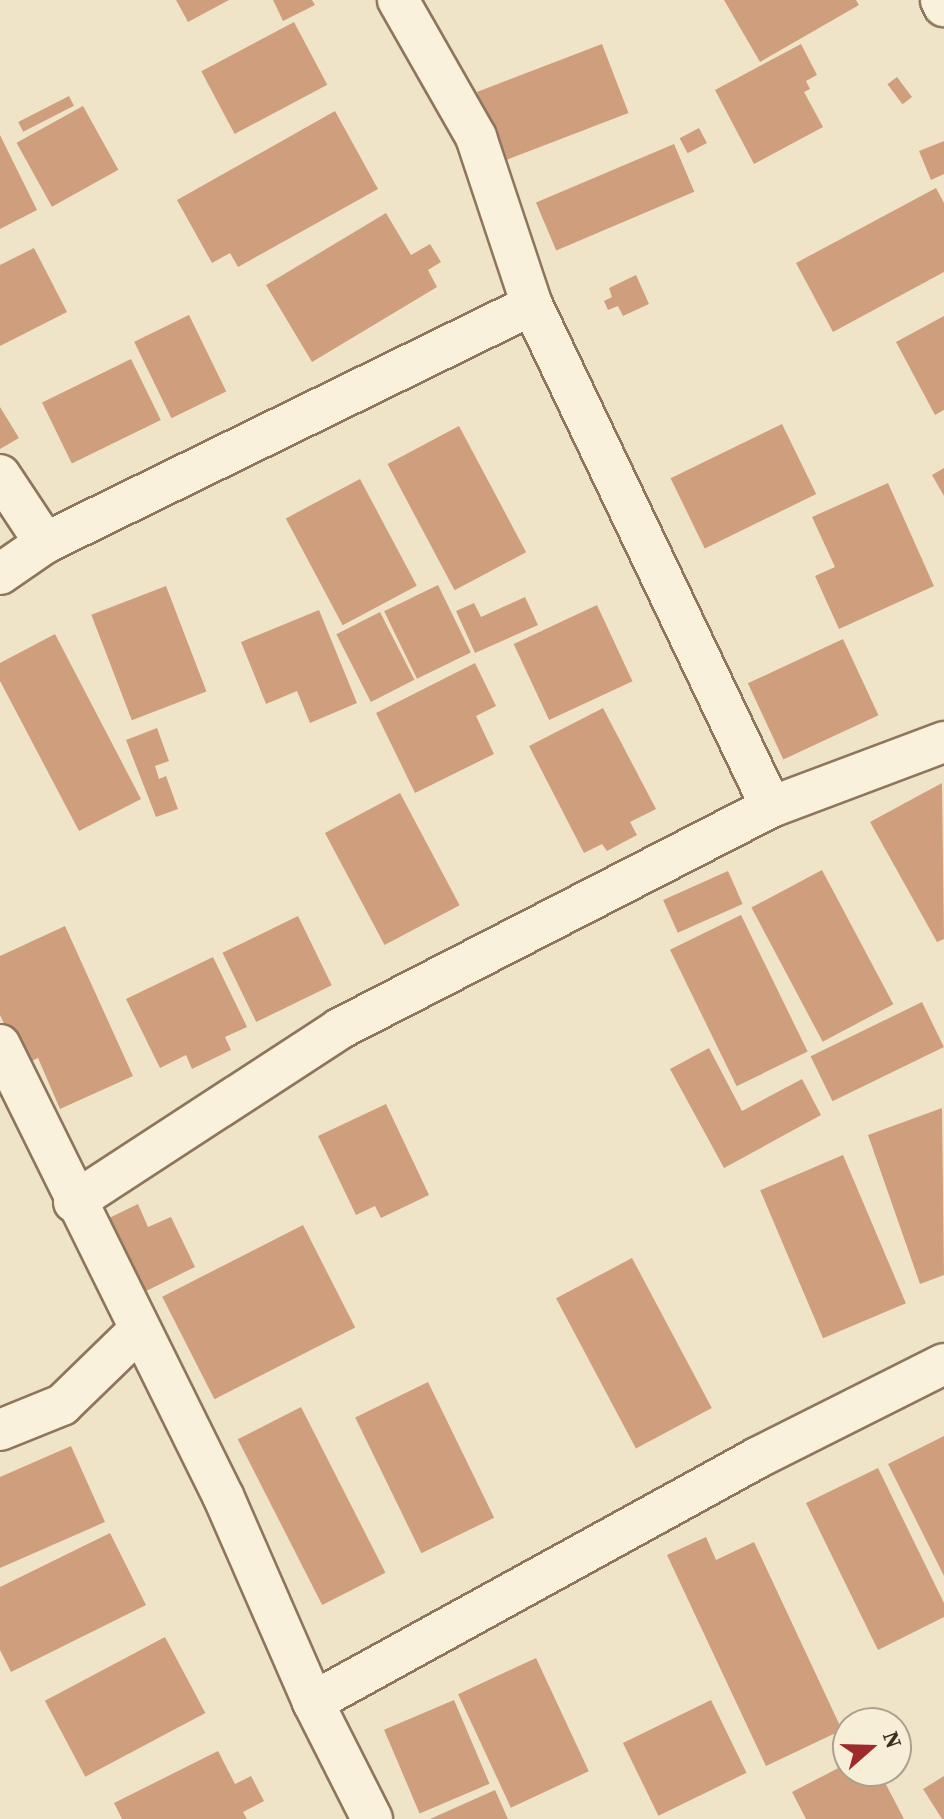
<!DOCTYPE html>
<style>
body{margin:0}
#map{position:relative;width:944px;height:1819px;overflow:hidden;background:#f0e4c8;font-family:"Source Serif 4",serif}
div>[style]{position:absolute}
.building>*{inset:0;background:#cf9f7d;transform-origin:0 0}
.roads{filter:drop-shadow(2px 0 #8d765c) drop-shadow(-2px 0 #8d765c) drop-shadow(0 2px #8d765c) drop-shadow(0 -2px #8d765c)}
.minor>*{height:40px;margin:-20px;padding:0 20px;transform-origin:20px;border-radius:20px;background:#faf1dc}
span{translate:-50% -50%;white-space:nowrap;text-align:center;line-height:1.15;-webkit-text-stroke:6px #f7eed8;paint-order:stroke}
.north{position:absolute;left:832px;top:1707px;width:80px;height:80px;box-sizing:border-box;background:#f7eed8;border:2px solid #ada18e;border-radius:50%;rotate:70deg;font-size:22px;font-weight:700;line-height:32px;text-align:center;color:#3d2e20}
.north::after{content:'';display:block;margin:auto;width:28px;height:36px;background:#9e2a2b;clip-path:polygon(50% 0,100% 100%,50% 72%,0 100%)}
</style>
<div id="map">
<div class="building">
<div style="clip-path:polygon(176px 0,229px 0,188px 22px)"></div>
<div style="clip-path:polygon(273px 0,312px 0,315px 5px,283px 21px)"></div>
<div style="clip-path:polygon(724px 0,856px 0,859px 5px,760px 62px)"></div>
<div style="left:294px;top:22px;width:71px;height:105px;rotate:62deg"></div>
<div style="left:602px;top:44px;width:74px;height:134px;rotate:69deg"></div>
<div style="clip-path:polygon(801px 44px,817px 75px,806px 81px,810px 89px,804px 92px,823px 127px,754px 164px,715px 90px)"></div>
<div style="left:897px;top:77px;width:25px;height:12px;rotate:53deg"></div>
<div style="left:69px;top:96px;width:11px;height:57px;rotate:63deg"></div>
<div style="left:83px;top:106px;width:73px;height:76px;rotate:61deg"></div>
<div style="clip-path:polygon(335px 111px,378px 189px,238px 267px,230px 253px,212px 263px,177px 200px)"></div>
<div style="left:699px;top:128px;width:17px;height:22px;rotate:62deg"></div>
<div style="clip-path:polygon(0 135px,37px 210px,0 229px)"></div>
<div style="clip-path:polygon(944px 141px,944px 174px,931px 180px,919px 151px)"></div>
<div style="left:674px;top:144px;width:52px;height:150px;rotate:67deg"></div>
<div style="clip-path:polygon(936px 188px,944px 203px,944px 272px,833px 332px,796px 263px)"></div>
<div style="clip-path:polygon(386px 213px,411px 255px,430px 244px,441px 262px,428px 270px,437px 287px,312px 362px,266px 285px)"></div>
<div style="clip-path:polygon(34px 248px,67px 312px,0 346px,0 265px)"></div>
<div style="clip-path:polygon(636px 275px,649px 304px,623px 316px,618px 306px,608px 310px,604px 301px,612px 297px,609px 288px)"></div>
<div style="left:189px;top:315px;width:85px;height:61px;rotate:64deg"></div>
<div style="clip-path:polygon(944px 316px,944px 410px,935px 415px,896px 342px)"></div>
<div style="left:131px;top:359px;width:68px;height:99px;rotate:64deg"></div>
<div style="clip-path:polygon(0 407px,19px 438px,0 449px)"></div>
<div style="left:782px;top:424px;width:78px;height:124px;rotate:64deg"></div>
<div style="left:459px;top:426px;width:143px;height:81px;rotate:62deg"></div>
<div style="clip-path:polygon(944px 468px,944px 496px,932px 475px)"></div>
<div style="left:360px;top:479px;width:121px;height:84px;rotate:62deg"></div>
<div style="clip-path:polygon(888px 483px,934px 586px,839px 629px,815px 576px,835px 567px,812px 517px)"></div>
<div style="left:438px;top:585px;width:75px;height:60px;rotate:64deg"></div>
<div style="left:166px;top:586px;width:113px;height:80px;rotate:69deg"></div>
<div style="clip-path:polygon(525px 597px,538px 625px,475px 653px,456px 611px,474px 603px,481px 617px)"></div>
<div style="left:597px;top:605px;width:84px;height:92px;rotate:65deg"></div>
<div style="clip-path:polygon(319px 610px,357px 703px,310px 723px,297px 691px,266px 704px,241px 642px)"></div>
<div style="left:380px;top:612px;width:76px;height:49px;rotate:63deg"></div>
<div style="clip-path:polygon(55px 634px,141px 799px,79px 831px,0 681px,0 663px)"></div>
<div style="left:843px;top:639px;width:84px;height:105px;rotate:65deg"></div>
<div style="clip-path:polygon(475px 663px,496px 706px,476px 716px,494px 754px,415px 793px,376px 713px)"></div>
<div style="clip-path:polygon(603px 708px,656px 809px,630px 822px,637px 835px,607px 851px,602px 844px,584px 853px,529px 746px)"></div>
<div style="clip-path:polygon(157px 728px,169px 761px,155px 766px,159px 779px,166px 776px,178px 809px,156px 817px,126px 740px)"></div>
<div style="clip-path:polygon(942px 783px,944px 939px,937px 942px,870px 822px)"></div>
<div style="left:400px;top:793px;width:127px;height:85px;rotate:62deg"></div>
<div style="left:822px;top:870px;width:152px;height:80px;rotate:62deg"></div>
<div style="left:728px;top:871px;width:36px;height:71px;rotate:66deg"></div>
<div style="left:741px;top:915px;width:152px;height:79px;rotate:64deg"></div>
<div style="left:298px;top:916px;width:77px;height:84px;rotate:64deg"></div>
<div style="clip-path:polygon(65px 926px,133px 1076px,60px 1109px,38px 1058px,23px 1065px,0 1015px,0 956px)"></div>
<div style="clip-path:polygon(213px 957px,247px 1027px,225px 1037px,231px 1050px,192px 1069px,186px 1055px,160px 1068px,126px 999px)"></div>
<div style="left:922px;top:1002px;width:50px;height:124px;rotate:64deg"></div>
<div style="clip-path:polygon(709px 1048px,742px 1111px,802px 1079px,821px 1115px,724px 1168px,670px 1069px)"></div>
<div style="clip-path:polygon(386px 1104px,429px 1195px,381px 1218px,375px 1206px,356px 1215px,318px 1136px)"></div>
<div style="clip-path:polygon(942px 1108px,944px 1275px,920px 1284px,868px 1135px)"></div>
<div style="left:843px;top:1155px;width:161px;height:90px;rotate:67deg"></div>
<div style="clip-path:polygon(138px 1204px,148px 1227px,171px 1217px,195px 1267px,140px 1294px,105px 1220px)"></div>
<div style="left:303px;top:1225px;width:115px;height:158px;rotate:63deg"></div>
<div style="left:632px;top:1258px;width:170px;height:86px;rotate:62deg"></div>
<div style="left:428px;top:1382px;width:151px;height:81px;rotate:64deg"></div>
<div style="left:301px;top:1407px;width:186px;height:71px;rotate:63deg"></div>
<div style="clip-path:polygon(944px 1436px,944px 1576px,888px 1464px)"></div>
<div style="clip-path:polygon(71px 1446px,105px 1522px,0 1568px,0 1477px)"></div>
<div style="clip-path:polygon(878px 1468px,944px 1603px,944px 1617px,878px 1650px,806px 1503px)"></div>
<div style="clip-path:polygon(110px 1533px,146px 1605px,11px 1672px,0 1650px,0 1587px)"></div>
<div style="clip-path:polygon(706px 1537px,716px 1560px,754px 1542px,842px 1730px,766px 1766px,667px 1555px)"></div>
<div style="left:165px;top:1637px;width:86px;height:136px;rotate:62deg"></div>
<div style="left:536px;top:1658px;width:125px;height:86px;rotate:65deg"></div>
<div style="left:454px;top:1700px;width:91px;height:76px;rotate:67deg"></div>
<div style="left:711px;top:1700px;width:81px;height:98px;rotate:64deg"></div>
<div style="clip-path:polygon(218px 1751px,235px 1784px,251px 1776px,264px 1801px,243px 1812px,247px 1819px,122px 1819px,114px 1803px)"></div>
<div style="clip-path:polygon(848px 1763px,848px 1771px,879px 1771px,904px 1819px,806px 1819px,792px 1792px)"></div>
<div style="clip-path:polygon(944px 1776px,944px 1819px,942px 1819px,923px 1789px)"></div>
<div style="clip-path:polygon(495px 1790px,508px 1819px,430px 1819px)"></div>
</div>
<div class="roads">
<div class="minor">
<div style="left:398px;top:0;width:158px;rotate:60.3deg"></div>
<div style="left:476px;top:137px;width:177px;rotate:71.6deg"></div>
<div style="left:532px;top:305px;width:556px;rotate:64.54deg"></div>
<div style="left:941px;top:0;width:7px;rotate:63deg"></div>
<div style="left:0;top:475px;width:82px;rotate:56.5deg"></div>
<div style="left:0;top:574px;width:55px;rotate:-34.6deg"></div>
<div style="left:45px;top:543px;width:542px;rotate:-26.05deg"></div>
<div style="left:0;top:1045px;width:505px;rotate:63.69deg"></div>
<div style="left:224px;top:1498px;width:223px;rotate:66.4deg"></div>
<div style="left:313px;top:1702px;width:131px;rotate:63.2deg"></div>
<div style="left:74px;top:1202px;width:316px;rotate:-33.1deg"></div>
<div style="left:339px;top:1029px;width:486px;rotate:-27.2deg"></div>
<div style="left:771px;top:807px;width:185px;rotate:-20.6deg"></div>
<div style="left:0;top:1430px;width:67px;rotate:-22deg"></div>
<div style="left:62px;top:1405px;width:106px;rotate:-44.2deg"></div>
<div style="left:313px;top:1702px;width:507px;rotate:-28.79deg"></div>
<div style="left:757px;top:1458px;width:209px;rotate:-26.7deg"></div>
</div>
</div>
<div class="north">N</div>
</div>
